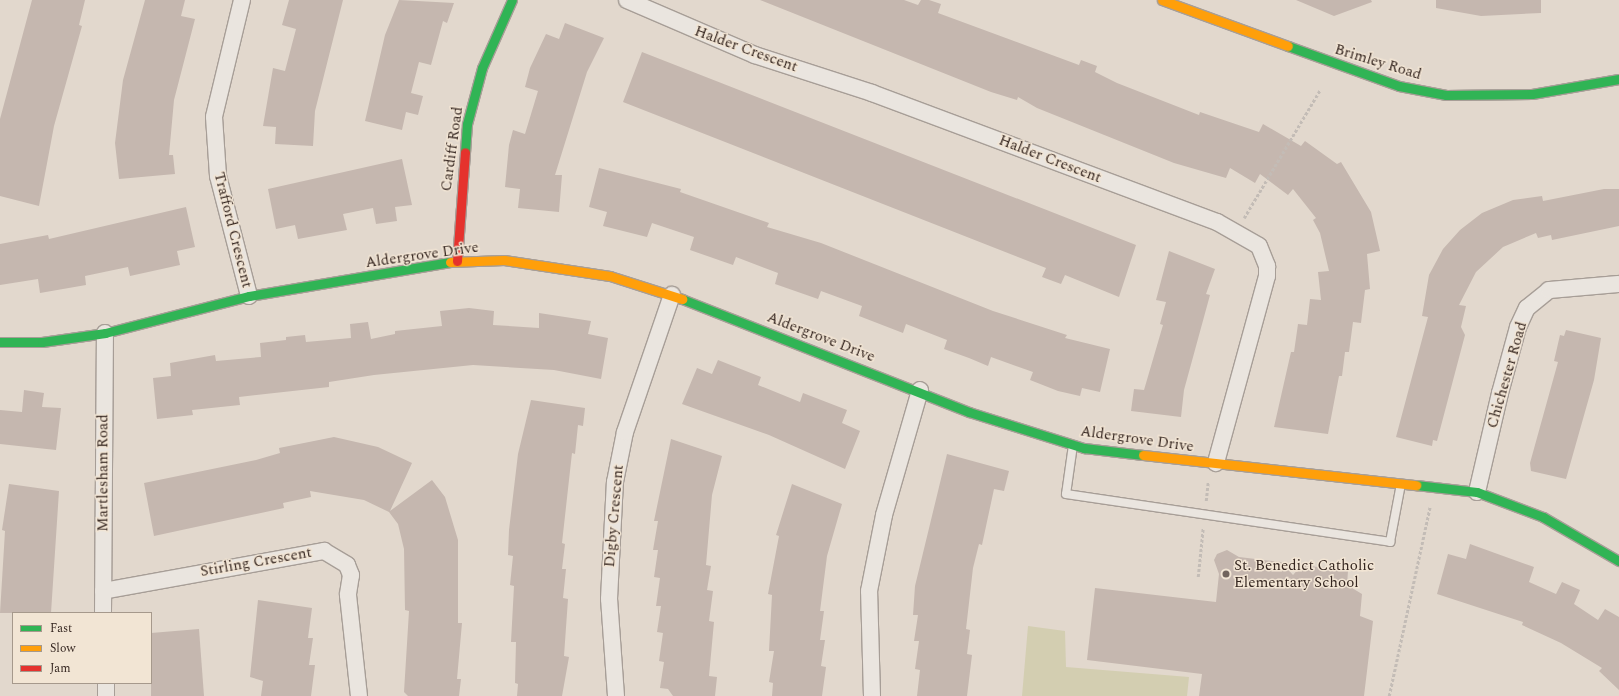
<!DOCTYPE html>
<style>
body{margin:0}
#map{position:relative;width:1619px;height:696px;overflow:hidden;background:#e2d8cd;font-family:Spectral,serif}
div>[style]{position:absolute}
.green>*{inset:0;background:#d3ceb1}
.building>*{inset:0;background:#c5b7af}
.path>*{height:2.5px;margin-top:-1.25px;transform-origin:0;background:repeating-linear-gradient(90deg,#c3bcb6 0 3px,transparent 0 5px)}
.roads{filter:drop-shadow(1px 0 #a79e97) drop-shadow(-1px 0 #a79e97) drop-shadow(0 1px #a79e97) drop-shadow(0 -1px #a79e97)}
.lane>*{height:8px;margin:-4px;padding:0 4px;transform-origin:4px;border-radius:4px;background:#eae5df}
.street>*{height:16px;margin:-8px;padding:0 8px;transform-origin:8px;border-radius:8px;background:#eae5df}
.fast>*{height:9px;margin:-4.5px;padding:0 4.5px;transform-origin:4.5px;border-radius:4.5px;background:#30b455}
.slow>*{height:9px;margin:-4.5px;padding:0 4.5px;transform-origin:4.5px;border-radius:4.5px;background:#ff9f0a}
.jam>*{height:9px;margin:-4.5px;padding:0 4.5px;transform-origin:4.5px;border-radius:4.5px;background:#e5322d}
.dots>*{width:11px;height:11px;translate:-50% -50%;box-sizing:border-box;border:2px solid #f2e5d4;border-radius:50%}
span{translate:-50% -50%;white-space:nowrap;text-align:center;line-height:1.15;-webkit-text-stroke:3px #f2e5d4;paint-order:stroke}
.street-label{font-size:15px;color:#352620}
.poi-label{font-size:15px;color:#352620}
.left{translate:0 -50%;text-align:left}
.legend{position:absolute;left:12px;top:612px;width:140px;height:72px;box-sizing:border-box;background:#f2e5d4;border:1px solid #a6998c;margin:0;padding:5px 7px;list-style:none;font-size:12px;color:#352620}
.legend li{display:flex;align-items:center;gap:8px;height:20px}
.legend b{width:20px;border:1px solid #a6998c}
</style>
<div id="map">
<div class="green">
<div style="clip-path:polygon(1028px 626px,1065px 631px,1066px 667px,1189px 677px,1187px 696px,1022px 696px)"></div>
</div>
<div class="building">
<div style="clip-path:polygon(32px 0,85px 0,79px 25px,82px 26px,54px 126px,39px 206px,0 196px,0 119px)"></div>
<div style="clip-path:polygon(145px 0,185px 0,181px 16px,195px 19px,174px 100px,169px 155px,173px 155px,175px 174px,119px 179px,115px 143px,123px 80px)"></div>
<div style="clip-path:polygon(289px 0,343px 0,315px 111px,313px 146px,275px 144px,276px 127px,263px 126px,273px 68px,285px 71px,296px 29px,282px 25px)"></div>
<div style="clip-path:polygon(399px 0,454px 3px,447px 23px,443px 21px,431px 65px,419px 62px,411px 93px,423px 96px,418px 115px,406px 112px,402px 130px,365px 121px,385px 35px)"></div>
<div style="clip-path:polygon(760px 0,904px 0,918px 5px,921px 0,929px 0,941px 4px,938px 13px,1079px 65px,1081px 60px,1097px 66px,1095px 72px,1117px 83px,1199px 115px,1200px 112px,1259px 132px,1263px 124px,1301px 146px,1305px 141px,1337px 164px,1341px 162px,1371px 212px,1380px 251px,1367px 254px,1370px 289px,1365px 290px,1361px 323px,1353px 322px,1349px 352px,1345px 352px,1342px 376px,1339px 376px,1328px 434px,1274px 427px,1291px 352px,1294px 352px,1298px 324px,1307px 325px,1310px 299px,1321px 300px,1318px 272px,1329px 271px,1320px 233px,1313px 220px,1316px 218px,1293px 189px,1288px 195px,1260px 174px,1255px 183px,1230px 168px,1226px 178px,1174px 163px,1037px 108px,1018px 97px,1017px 100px,991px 92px)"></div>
<div style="clip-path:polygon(1296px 0,1371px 0,1372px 2px,1334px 16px)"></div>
<div style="clip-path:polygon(1436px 0,1541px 0,1541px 13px,1481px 16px,1436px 8px)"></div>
<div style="clip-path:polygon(565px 23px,604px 38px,587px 72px,555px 175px,562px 175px,559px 212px,518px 208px,520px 189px,505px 187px,509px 145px,513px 130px,525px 134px,538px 91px,525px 87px,530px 68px,546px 34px,559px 39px)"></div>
<div style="clip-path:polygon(642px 52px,1136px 245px,1119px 297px,1065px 275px,1061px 284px,1042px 277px,1046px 268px,623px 102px)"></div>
<div style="clip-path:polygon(402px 159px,412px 205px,395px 207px,397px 221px,376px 224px,373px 208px,343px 214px,347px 230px,298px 239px,295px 225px,276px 229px,268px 189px)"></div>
<div style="clip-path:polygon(599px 168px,681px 189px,680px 192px,769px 223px,767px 227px,821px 243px,993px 311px,1067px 335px,1065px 338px,1110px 349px,1100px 392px,1082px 388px,1080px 396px,1058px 391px,1030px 380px,1033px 372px,991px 357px,988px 366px,969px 358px,944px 349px,947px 340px,906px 324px,903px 333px,859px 316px,862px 306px,821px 291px,818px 299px,775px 284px,778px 273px,736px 257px,733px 265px,690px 250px,694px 237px,652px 223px,647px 237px,603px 226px,607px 212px,589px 207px)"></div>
<div style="clip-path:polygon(1604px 189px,1619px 189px,1619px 226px,1552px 240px,1551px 235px,1538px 238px,1536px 233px,1503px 247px,1476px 272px,1459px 305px,1466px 306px,1461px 327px,1465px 335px,1437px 441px,1433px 440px,1432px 446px,1396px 437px,1428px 317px,1422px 316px,1429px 275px,1443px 249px,1460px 230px,1482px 213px,1513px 200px,1542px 196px,1543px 201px)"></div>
<div style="clip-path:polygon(186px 207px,195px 247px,177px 251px,180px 265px,130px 276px,128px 267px,85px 276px,86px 285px,40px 293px,38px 279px,0 285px,0 244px,48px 235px,49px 239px)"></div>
<div style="clip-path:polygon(1169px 251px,1215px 269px,1206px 294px,1210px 295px,1184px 390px,1181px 417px,1131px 411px,1134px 389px,1144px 390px,1163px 325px,1160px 324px,1166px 302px,1156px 300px)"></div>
<div style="clip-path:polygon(469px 308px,494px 311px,493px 325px,539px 328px,539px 313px,591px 321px,588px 334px,608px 338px,601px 379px,554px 370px,473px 365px,374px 375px,329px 382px,329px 387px,239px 397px,240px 405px,192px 410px,193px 415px,157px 419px,153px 378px,171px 376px,170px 363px,215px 355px,216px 361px,261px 357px,260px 343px,286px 340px,286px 337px,305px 335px,306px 342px,351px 338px,350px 324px,368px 322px,371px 339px,395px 334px,395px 331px,442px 326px,440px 311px)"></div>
<div style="clip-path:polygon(1566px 330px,1601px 338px,1594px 380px,1566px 479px,1531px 471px,1530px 463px,1558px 362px,1554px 361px,1560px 335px,1564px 336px)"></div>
<div style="clip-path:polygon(718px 360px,761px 377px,758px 385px,800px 402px,803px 393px,847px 410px,842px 423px,860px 431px,845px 469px,769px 435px,682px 404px,697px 368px,712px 374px)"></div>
<div style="clip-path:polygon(24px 390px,44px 393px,42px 407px,61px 408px,56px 450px,0 444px,0 410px,22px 412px)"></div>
<div style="clip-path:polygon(531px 400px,585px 408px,583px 426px,578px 425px,575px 454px,572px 453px,562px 543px,565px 544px,562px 569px,566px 569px,563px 598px,568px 599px,564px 656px,569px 657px,562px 696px,517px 696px,518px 684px,515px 683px,516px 642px,511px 642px,514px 586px,510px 585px,513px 556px,508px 555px,509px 530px,518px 454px)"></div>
<div style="clip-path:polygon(334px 437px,378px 447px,412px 463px,390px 511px,432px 480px,445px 497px,458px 540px,458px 623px,462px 623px,457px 679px,461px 679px,459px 696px,408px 696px,404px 692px,409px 611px,405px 610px,404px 549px,398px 524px,389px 512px,364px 500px,310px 491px,311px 497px,283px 503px,284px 508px,154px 536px,144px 483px,256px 460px,280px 453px,279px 448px)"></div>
<div style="clip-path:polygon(671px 439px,722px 456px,712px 495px,706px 565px,711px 566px,707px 590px,713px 591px,709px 621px,714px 622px,709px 676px,717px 677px,715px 696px,673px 696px,668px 689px,660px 688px,664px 662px,659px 661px,663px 633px,657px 632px,661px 606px,656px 606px,660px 578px,654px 577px,658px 550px,653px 550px,658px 521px,654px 521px)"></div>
<div style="clip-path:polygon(947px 454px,1009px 471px,1004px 491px,994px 489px,982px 545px,979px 544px,973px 568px,966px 629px,970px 630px,967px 654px,972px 655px,967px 696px,917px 696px,920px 670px,915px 669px,919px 641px,914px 641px,918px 615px,913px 615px,915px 586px)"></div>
<div style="clip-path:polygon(9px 484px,59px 491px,51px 613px,0 613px,5px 531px,2px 530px)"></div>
<div style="clip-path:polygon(792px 484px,842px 504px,827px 556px,820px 611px,824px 611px,820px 640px,825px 640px,821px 666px,826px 667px,822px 696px,772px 696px,773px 683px,769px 682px,774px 651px,769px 651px,772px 595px,768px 594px,779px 536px,776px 535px)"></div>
<div style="clip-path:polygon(1470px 544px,1534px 567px,1529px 582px,1556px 594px,1562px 582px,1580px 590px,1574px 604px,1598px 620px,1605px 609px,1619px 617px,1619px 690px,1599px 671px,1602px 668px,1561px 643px,1522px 625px,1523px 622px,1437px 594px,1448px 554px,1466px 559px)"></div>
<div style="clip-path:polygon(1227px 550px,1239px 557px,1281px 562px,1293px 575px,1302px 565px,1348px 571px,1347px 585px,1362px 594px,1360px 616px,1373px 621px,1364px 696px,1199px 696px,1202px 674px,1087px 660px,1095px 588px,1216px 602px,1219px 574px,1214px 560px,1217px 554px)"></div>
<div style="clip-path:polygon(258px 600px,312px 608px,308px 638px,313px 638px,309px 665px,315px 665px,311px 696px,261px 696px,263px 681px,250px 677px)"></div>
<div style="clip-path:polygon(199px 629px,204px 696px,151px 696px,151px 633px)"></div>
</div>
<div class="path">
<div style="left:1244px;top:218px;width:149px;rotate:-59.3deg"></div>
<div style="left:1206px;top:501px;width:19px;rotate:-84deg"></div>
<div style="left:1198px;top:577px;width:49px;rotate:-84.2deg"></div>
<div style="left:1389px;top:696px;width:193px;rotate:-77.8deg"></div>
</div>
<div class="roads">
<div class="lane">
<div style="left:1073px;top:445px;width:49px;rotate:98.1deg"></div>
<div style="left:1066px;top:494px;width:328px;rotate:8.4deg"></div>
<div style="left:1390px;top:542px;width:59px;rotate:-79.3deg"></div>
</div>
<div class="street">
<div style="left:242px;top:0;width:120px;rotate:103.5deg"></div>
<div style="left:214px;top:117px;width:59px;rotate:86.1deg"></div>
<div style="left:218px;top:176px;width:124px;rotate:75.5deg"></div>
<div style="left:627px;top:0;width:139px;rotate:23.3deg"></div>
<div style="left:755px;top:55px;width:123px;rotate:18deg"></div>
<div style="left:872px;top:93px;width:368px;rotate:20.5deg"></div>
<div style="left:1217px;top:222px;width:48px;rotate:29.7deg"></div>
<div style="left:1259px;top:246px;width:22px;rotate:68deg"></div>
<div style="left:1267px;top:266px;width:10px;rotate:90deg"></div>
<div style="left:1267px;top:276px;width:194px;rotate:105.3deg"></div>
<div style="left:1477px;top:492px;width:102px;rotate:-76.9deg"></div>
<div style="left:1500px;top:393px;width:68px;rotate:-74.7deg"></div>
<div style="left:1518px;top:327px;width:21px;rotate:-65deg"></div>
<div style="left:1527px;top:308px;width:28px;rotate:-39deg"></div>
<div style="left:1549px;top:290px;width:70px;rotate:-4.9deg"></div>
<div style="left:103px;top:591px;width:225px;rotate:-10.3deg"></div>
<div style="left:324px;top:551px;width:27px;rotate:31deg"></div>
<div style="left:347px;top:565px;width:11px;rotate:68deg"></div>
<div style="left:351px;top:575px;width:20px;rotate:99deg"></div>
<div style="left:348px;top:595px;width:102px;rotate:83.8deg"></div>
<div style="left:103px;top:613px;width:280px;rotate:-89.6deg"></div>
<div style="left:106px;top:683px;width:13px;rotate:90deg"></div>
<div style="left:616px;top:696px;width:97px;rotate:-94.1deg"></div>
<div style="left:609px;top:599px;width:117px;rotate:-87.1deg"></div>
<div style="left:615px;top:482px;width:51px;rotate:-78.7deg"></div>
<div style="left:625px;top:432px;width:145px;rotate:-71.1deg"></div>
<div style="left:872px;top:696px;width:105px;rotate:-91.6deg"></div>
<div style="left:869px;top:591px;width:77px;rotate:-78.8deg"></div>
<div style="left:884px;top:515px;width:130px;rotate:-73.9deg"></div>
</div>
<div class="fast">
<div style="left:1288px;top:46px;width:118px;rotate:19.8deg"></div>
<div style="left:1399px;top:86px;width:48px;rotate:10.8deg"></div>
<div style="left:1446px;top:95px;width:86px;rotate:-0.7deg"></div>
<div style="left:1532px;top:94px;width:88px;rotate:-9.8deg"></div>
<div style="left:465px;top:152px;width:28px;rotate:-86deg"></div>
<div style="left:467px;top:124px;width:58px;rotate:-75deg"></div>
<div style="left:482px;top:68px;width:74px;rotate:-66.2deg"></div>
<div style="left:682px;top:299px;width:308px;rotate:21.5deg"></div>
<div style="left:969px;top:412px;width:121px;rotate:17.4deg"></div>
<div style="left:1084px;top:448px;width:59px;rotate:6.8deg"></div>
<div style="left:0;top:342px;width:42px"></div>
<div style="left:42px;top:342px;width:64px;rotate:-8.1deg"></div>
<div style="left:105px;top:333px;width:149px;rotate:-14.4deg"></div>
<div style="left:249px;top:296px;width:204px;rotate:-9.6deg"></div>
<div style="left:1416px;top:485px;width:61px;rotate:6.5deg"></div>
<div style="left:1477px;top:492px;width:71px;rotate:20.7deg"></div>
<div style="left:1543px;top:517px;width:88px;rotate:30.1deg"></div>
</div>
<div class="slow">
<div style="left:1162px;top:0;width:134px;rotate:20.1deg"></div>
<div style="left:450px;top:262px;width:54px;rotate:-2.1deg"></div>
<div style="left:504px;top:260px;width:107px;rotate:8.6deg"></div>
<div style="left:610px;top:276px;width:76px;rotate:17.7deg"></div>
<div style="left:1143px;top:455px;width:275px;rotate:6.3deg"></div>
</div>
<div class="jam">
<div style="left:457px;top:261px;width:109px;rotate:-85.8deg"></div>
</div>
</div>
<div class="dots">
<div style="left:1226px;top:574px;background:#72645d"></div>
</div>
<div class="street-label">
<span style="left:746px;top:49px;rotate:20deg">Halder Crescent</span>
<span style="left:1378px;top:62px;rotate:17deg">Brimley Road</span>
<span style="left:452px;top:149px;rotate:-82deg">Cardiff Road</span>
<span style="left:1050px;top:159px;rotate:21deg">Halder Crescent</span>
<span style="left:233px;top:230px;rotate:76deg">Trafford Crescent</span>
<span style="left:422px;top:255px;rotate:-8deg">Aldergrove Drive</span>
<span style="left:821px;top:337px;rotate:21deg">Aldergrove Drive</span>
<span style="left:1507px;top:375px;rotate:-74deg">Chichester Road</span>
<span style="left:1137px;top:439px;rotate:8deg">Aldergrove Drive</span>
<span style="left:103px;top:473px;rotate:-90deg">Martlesham Road</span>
<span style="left:614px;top:516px;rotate:-85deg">Digby Crescent</span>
<span style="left:256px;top:562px;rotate:-10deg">Stirling Crescent</span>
</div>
<div class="poi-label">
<span class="left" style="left:1234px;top:574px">St. Benedict Catholic<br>Elementary School</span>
</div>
<ul class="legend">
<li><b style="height:5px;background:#30b455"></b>Fast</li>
<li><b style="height:5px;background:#ff9f0a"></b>Slow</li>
<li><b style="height:5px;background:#e5322d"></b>Jam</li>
</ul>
</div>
